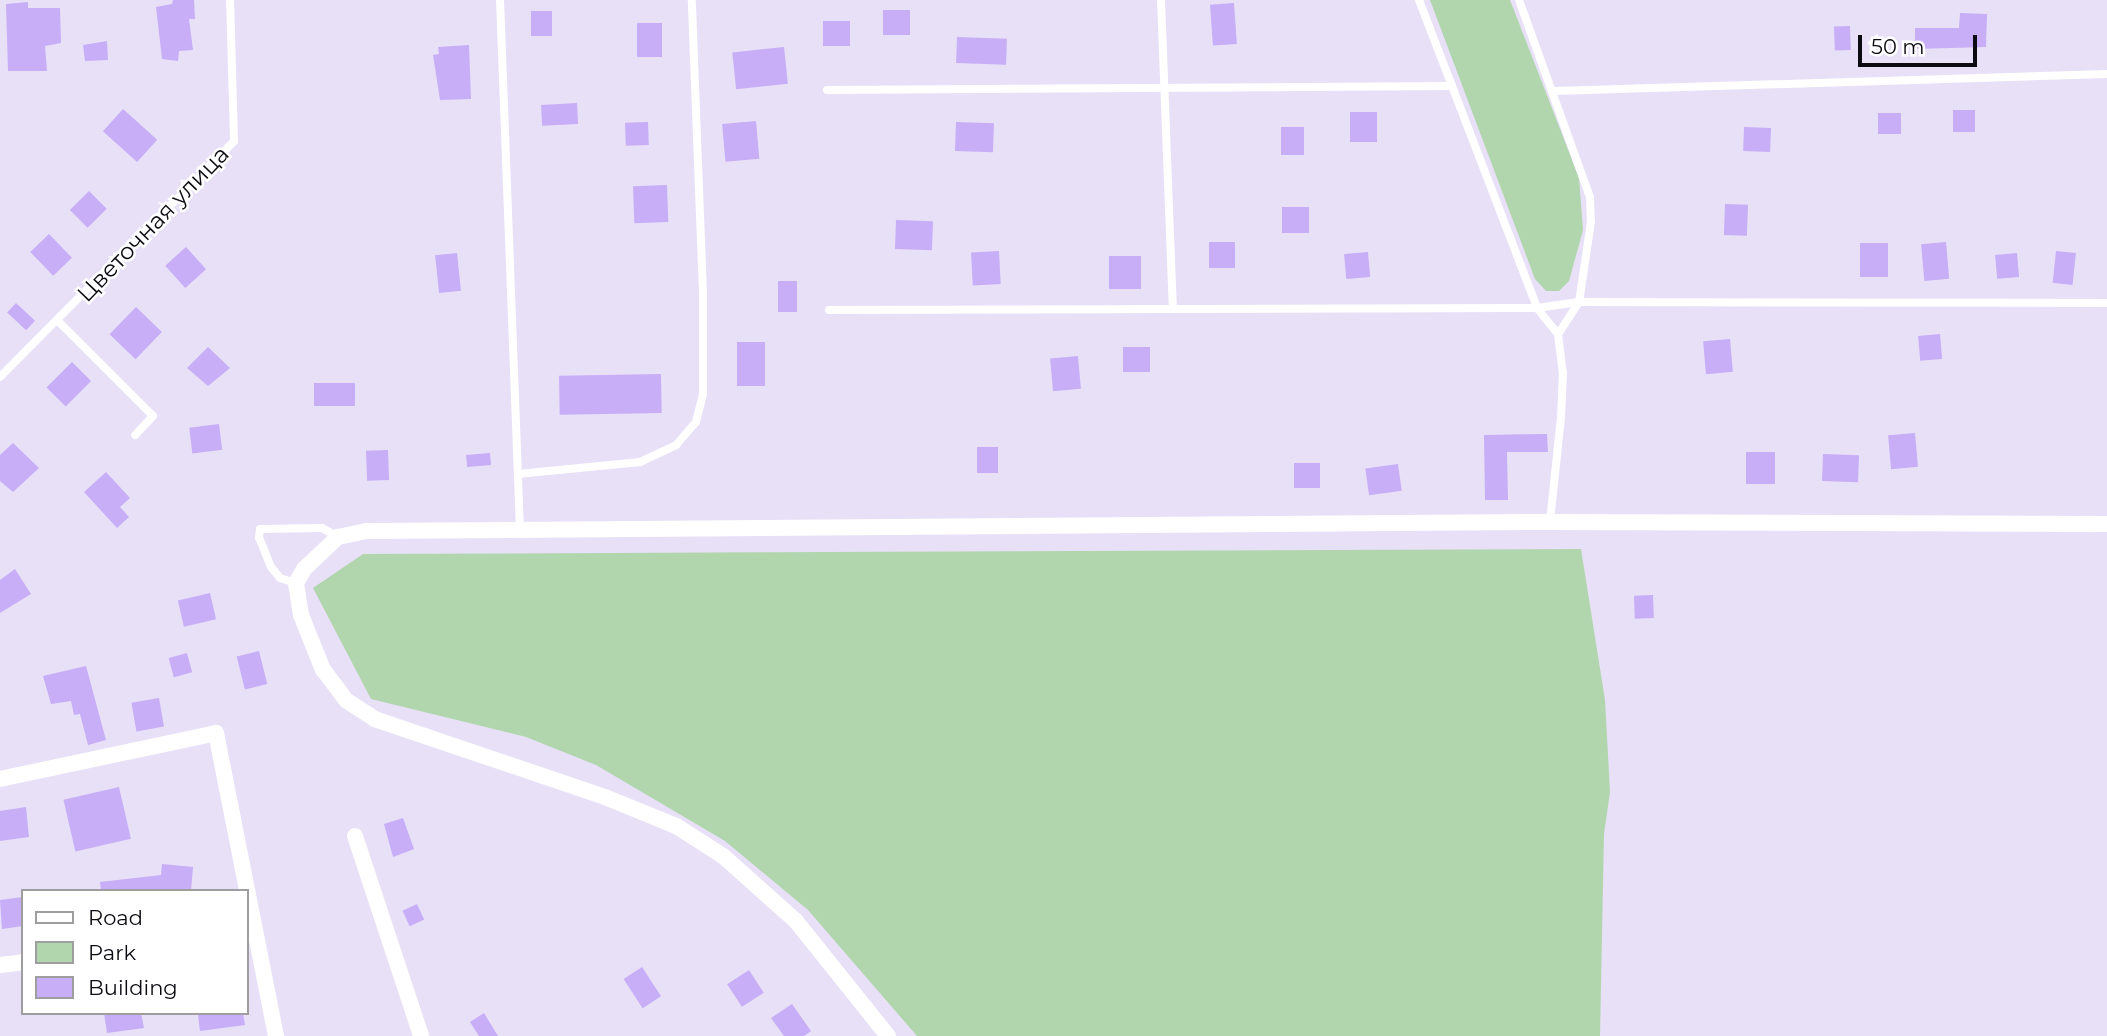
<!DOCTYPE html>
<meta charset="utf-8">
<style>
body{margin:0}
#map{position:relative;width:2107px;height:1036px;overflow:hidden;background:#e7e0f7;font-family:Montserrat,sans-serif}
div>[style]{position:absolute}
.green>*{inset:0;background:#b1d6ae}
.building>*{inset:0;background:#c8adf7;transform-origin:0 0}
.lane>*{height:8px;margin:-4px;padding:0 4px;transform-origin:4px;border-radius:4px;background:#fff}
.street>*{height:16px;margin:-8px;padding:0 8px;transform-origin:8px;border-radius:8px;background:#fff}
span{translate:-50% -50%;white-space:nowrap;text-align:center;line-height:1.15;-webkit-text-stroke:5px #fff;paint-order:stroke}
.street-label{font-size:23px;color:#0d0b12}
.legend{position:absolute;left:21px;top:889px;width:228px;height:126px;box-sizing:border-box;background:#fff;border:2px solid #9e9da0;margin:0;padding:9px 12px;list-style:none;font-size:21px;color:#0d0b12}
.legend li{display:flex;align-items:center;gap:14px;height:35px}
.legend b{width:35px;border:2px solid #9e9da0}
.scale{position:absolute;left:1858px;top:35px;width:119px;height:32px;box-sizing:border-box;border:4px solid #0d0b12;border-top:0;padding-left:9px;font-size:21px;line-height:24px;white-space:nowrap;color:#0d0b12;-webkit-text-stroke:5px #fff;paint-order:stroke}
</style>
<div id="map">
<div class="green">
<div style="clip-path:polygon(1430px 0,1510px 0,1579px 178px,1583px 230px,1569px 281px,1559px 291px,1546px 291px,1535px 279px)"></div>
<div style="clip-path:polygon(1581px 549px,1605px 700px,1610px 792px,1604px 834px,1600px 1036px,917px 1036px,808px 910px,725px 841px,596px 765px,526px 737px,371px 699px,313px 588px,363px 554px)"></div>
</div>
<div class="building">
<div style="clip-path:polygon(173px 0,194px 0,195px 19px,189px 19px,193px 50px,179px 51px,178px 61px,162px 59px,156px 7px,172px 4px)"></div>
<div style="clip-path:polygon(28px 2px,28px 8px,60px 8px,61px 43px,45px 46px,47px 71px,8px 71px,6px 4px)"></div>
<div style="left:1234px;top:3px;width:41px;height:24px;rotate:86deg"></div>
<div style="left:883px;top:10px;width:27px;height:25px"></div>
<div style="left:531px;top:11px;width:21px;height:25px"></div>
<div style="clip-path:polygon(1960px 13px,1987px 14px,1986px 47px,1915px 49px,1915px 28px,1959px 28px)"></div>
<div style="left:823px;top:21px;width:27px;height:25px"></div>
<div style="left:637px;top:23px;width:25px;height:34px"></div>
<div style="left:1850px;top:26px;width:24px;height:16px;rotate:88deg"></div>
<div style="left:957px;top:37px;width:50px;height:26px;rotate:2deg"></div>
<div style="clip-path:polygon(107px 41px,108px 60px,85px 61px,83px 45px)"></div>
<div style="clip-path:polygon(469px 45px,471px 99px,440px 100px,433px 55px,439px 54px,438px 47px)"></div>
<div style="left:784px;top:47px;width:37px;height:52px;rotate:84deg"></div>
<div style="left:577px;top:103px;width:21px;height:36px;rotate:87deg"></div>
<div style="left:123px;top:109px;width:46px;height:30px;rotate:42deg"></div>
<div style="left:1953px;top:110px;width:22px;height:22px"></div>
<div style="left:1350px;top:112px;width:27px;height:30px"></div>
<div style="left:1878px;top:113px;width:23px;height:21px"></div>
<div style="left:756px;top:121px;width:38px;height:34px;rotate:85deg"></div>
<div style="left:648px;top:122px;width:23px;height:23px;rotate:88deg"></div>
<div style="left:956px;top:122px;width:38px;height:29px;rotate:2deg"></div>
<div style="left:1281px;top:127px;width:23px;height:28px"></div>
<div style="left:1744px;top:127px;width:27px;height:24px;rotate:2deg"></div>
<div style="left:667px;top:185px;width:37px;height:34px;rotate:88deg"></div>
<div style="left:89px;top:191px;width:25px;height:27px;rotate:45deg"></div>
<div style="left:1725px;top:204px;width:23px;height:31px;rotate:2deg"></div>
<div style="left:1282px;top:207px;width:27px;height:26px"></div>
<div style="left:896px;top:220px;width:37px;height:29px;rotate:2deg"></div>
<div style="left:49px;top:234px;width:33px;height:26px;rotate:46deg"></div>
<div style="left:1209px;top:242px;width:26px;height:26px"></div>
<div style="left:1946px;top:242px;width:37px;height:25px;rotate:85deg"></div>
<div style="left:1860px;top:243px;width:28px;height:34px"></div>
<div style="left:186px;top:247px;width:30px;height:28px;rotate:48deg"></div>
<div style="left:999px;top:251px;width:33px;height:28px;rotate:87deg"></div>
<div style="left:2056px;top:251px;width:20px;height:32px;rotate:6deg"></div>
<div style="left:1368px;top:252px;width:25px;height:24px;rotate:85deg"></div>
<div style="left:457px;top:253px;width:38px;height:22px;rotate:84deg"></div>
<div style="left:2017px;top:253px;width:24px;height:22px;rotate:85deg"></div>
<div style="left:1109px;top:256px;width:32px;height:33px"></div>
<div style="left:778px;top:281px;width:19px;height:31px"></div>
<div style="left:16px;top:303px;width:26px;height:13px;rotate:43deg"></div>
<div style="left:136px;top:307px;width:36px;height:38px;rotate:44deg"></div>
<div style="left:1940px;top:334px;width:25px;height:22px;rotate:85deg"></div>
<div style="left:1730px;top:339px;width:33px;height:27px;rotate:85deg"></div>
<div style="left:737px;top:342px;width:28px;height:44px"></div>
<div style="clip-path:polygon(208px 347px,230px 368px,208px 386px,187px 368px)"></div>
<div style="left:1123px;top:347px;width:27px;height:25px"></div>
<div style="left:1078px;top:356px;width:33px;height:28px;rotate:85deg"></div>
<div style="left:72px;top:362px;width:27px;height:36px;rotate:45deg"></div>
<div style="left:661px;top:374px;width:39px;height:102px;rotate:89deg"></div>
<div style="left:355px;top:383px;width:23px;height:41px;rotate:90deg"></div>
<div style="left:219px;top:424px;width:26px;height:30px;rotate:83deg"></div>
<div style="left:1915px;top:433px;width:34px;height:27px;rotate:85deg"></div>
<div style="clip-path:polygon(1547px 434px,1548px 452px,1507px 452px,1508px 500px,1485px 500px,1484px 435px)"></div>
<div style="clip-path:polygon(13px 443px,39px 468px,13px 492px,0 481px,0 455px)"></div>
<div style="left:977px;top:447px;width:21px;height:26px"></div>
<div style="left:388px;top:450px;width:30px;height:22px;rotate:88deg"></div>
<div style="left:1746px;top:452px;width:29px;height:32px"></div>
<div style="left:490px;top:453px;width:12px;height:24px;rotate:85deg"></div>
<div style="left:1823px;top:454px;width:36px;height:27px;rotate:2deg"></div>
<div style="left:1294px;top:463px;width:26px;height:25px"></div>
<div style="left:1398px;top:464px;width:27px;height:33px;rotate:82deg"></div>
<div style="clip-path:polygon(106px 472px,130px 498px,120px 507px,129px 517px,117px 528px,84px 492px)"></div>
<div style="clip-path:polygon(15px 569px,31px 594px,0 613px,0 580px)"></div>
<div style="left:210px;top:593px;width:27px;height:33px;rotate:77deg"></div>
<div style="left:1653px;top:595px;width:23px;height:19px;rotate:88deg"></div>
<div style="left:259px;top:651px;width:34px;height:23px;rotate:76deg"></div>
<div style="left:187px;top:653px;width:20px;height:19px;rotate:75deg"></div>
<div style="clip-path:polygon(86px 666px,106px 740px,88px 745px,80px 714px,74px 715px,71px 701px,51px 704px,43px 676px)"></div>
<div style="left:159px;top:698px;width:29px;height:28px;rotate:80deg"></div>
<div style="left:119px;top:787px;width:53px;height:57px;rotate:77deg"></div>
<div style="clip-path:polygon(26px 807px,29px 837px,0 841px,0 811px)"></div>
<div style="clip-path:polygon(403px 818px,414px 849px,393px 857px,384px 824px)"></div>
<div style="clip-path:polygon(162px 864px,193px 867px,191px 891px,101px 891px,100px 882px,161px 875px)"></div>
<div style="clip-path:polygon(23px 897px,23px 926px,2px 929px,0 900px)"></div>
<div style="left:417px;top:904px;width:17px;height:16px;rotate:65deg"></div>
<div style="left:642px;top:967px;width:35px;height:22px;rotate:57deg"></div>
<div style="left:749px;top:970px;width:27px;height:26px;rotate:57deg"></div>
<div style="clip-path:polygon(792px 1004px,811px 1031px,804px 1036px,784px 1036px,771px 1018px)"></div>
<div style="clip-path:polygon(104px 1013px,141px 1013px,144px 1028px,107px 1033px)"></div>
<div style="clip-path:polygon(213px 1013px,243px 1013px,245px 1025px,200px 1031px,198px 1015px)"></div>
<div style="clip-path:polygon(484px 1013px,498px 1036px,479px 1036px,470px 1022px)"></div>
</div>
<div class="lane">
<div style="left:500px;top:0;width:531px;rotate:87.84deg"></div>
<div style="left:1161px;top:0;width:307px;rotate:87.8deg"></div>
<div style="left:1419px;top:0;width:330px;rotate:69deg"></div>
<div style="left:1537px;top:308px;width:33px;rotate:51deg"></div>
<div style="left:1558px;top:334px;width:38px;rotate:83deg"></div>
<div style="left:1563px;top:372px;width:45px;rotate:92.5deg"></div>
<div style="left:1561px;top:417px;width:106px;rotate:96deg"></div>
<div style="left:1519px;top:0;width:209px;rotate:70.2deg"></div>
<div style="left:1590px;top:197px;width:25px;rotate:88deg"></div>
<div style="left:1591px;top:222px;width:81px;rotate:98.5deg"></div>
<div style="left:1579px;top:302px;width:38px;rotate:123deg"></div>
<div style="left:827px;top:90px;width:625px;rotate:-0.37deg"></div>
<div style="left:1555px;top:91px;width:552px;rotate:-1.76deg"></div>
<div style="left:829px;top:310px;width:708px;rotate:-0.16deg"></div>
<div style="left:1537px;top:308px;width:42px;rotate:-8.1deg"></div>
<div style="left:1579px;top:302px;width:528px;rotate:0.11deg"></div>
<div style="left:58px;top:321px;width:134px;rotate:45deg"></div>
<div style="left:153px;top:416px;width:26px;rotate:133deg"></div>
<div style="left:0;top:377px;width:332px;rotate:-45.2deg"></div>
<div style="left:234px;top:141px;width:141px;rotate:-91.6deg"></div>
<div style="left:518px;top:474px;width:123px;rotate:-5.6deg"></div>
<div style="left:640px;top:462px;width:40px;rotate:-25deg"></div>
<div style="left:676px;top:445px;width:30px;rotate:-49deg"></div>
<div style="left:696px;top:422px;width:29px;rotate:-76deg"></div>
<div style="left:703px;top:394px;width:101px;rotate:-90deg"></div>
<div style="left:703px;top:293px;width:293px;rotate:-92.2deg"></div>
<div style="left:296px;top:583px;width:17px;rotate:-163deg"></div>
<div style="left:280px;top:578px;width:14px;rotate:-129deg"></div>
<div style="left:271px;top:567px;width:31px;rotate:-112deg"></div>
<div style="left:259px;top:538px;width:9px;rotate:-84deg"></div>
<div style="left:260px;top:529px;width:62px;rotate:-0.9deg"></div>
<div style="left:322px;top:528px;width:18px;rotate:29deg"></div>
</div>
<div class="street">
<div style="left:0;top:779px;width:221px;rotate:-12deg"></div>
<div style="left:216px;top:733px;width:309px;rotate:78.8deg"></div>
<div style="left:355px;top:836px;width:211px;rotate:71.7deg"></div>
<div style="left:0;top:965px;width:23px;rotate:-7deg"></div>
<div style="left:888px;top:1036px;width:147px;rotate:-128.7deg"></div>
<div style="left:796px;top:921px;width:98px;rotate:-138.3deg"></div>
<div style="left:723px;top:856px;width:56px;rotate:-147.4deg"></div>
<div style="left:676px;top:826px;width:77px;rotate:-157.8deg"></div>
<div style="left:605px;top:797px;width:243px;rotate:-161.3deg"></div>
<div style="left:375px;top:719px;width:35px;rotate:-147deg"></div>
<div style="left:346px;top:700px;width:38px;rotate:-127deg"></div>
<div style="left:323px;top:670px;width:59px;rotate:-111.8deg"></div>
<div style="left:301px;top:615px;width:32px;rotate:-99deg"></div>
<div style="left:296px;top:583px;width:16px;rotate:-60deg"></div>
<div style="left:304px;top:569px;width:47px;rotate:-43.3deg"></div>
<div style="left:338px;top:537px;width:29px;rotate:-12deg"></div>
<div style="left:366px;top:531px;width:1184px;rotate:-0.44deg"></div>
<div style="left:1550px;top:522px;width:557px;rotate:0.21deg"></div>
</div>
<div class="street-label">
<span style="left:153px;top:224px;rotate:-46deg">Цветочная улица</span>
</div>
<ul class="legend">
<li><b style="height:9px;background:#fff"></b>Road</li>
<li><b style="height:19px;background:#b1d6ae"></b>Park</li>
<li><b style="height:19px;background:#c8adf7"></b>Building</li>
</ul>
<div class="scale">50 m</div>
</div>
